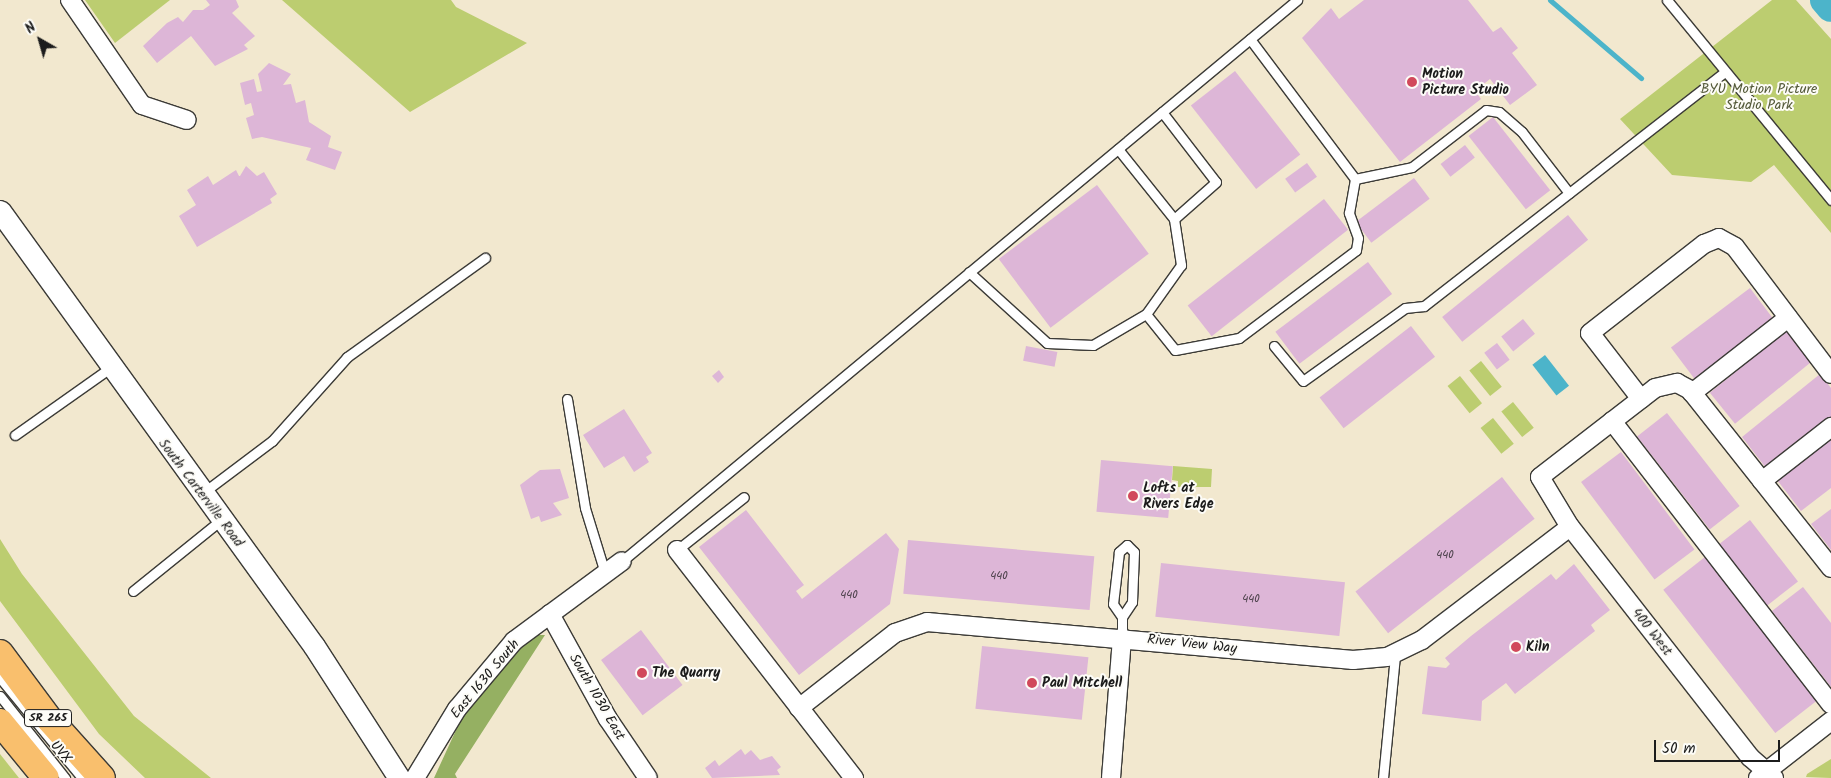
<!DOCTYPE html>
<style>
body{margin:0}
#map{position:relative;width:1831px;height:778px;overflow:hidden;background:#f2e8cf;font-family:Kalam,sans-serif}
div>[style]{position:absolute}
.green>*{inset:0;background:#bccd70;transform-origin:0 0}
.forest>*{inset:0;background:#95b062}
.water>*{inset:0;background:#4cb4ca;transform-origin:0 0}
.stream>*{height:5px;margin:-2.5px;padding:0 2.5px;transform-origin:2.5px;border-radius:2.5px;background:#4cb4ca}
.river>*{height:30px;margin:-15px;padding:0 15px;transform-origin:15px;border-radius:15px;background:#4cb4ca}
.building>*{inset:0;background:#ddb6d7;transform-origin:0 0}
.roads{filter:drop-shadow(1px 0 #3c3b37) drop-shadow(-1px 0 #3c3b37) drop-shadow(0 1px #3c3b37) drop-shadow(0 -1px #3c3b37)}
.service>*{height:9px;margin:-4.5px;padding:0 4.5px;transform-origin:4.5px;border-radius:4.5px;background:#fff}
.minor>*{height:18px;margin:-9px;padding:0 9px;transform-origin:9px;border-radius:9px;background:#fff}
.tertiary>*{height:21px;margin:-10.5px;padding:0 10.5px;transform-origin:10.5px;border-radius:10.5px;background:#fff}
.primary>*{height:26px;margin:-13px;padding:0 13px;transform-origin:13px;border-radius:13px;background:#f9bf6d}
.dots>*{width:14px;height:14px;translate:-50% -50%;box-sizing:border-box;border:2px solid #fdfcf7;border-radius:50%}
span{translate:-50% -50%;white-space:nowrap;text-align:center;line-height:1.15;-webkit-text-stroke:4px #fdfcf7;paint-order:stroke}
.number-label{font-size:11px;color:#4c424b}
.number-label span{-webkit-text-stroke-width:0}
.shield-label span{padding:1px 4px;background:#fdfcf7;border:1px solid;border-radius:4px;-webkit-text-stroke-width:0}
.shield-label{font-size:12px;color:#1c1c1c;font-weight:700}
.poi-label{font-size:14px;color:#1c1c1c;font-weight:700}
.left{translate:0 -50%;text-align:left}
.park-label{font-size:14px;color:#545a39}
.street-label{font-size:14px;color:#1c1c1c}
.north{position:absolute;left:15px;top:15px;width:50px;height:50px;-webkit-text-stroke:4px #fdfcf7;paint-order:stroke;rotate:322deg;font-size:14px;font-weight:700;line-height:20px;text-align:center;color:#1c1c1c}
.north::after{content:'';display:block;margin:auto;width:18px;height:22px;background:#1c1c1c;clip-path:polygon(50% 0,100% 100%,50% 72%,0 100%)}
.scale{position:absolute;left:1654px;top:740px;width:126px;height:22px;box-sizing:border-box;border:2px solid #1c1c1c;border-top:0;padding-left:6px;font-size:15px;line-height:18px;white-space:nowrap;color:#1c1c1c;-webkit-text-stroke:4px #fdfcf7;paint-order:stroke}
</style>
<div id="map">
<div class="green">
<div style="clip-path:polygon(85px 0,170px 0,115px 43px)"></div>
<div style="clip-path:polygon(282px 0,451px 0,456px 7px,527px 43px,410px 112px)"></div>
<div style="clip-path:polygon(1772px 0,1796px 0,1831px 39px,1831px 233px,1774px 165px,1751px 182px,1672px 175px,1620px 119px)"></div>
<div style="left:1481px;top:361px;width:33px;height:15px;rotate:51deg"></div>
<div style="left:1460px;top:376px;width:35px;height:16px;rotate:51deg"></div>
<div style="left:1513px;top:402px;width:33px;height:15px;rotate:51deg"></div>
<div style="left:1493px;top:418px;width:33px;height:16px;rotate:51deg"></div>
<div style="clip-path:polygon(1173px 466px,1212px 469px,1211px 487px,1178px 487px,1178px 481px,1172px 480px)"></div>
<div style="clip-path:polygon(0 539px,22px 574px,134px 716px,211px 778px,145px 778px,99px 734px,0 601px)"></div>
<div style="clip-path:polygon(0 754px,19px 778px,0 778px)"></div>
<div style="clip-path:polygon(1831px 759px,1831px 778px,1806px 777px,1807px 774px)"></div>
</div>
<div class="forest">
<div style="clip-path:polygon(533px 635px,545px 635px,455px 774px,457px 778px,434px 778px,462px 717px,506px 660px)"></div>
</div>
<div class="water">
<div style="left:1545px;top:355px;width:39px;height:16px;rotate:52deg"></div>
</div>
<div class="stream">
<div style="left:1550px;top:0;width:120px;rotate:40.6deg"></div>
</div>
<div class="river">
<div style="left:1825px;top:0;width:9px;rotate:49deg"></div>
</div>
<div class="building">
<div style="clip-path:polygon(206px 0,236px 0,239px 7px,232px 13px,255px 36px,244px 45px,248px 49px,215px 66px,191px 36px,157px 63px,143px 46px,167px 23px,178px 17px,183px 22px,193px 10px,203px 10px,210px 5px)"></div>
<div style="clip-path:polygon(1364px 0,1468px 0,1493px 32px,1501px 27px,1518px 48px,1512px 53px,1537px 85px,1510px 105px,1490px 79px,1475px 91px,1481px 99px,1400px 162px,1302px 38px,1331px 8px,1339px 19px)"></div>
<div style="clip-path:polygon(269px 63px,291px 74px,283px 85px,291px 84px,296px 103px,305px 100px,309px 122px,331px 136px,328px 147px,342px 152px,335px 170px,306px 160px,311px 148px,262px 137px,252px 139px,246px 118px,254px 115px,251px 103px,245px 105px,240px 83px,254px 79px,257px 92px,262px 91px,258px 74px)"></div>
<div style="left:1235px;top:71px;width:106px;height:56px;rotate:52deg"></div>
<div style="left:1493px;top:117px;width:93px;height:31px;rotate:52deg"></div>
<div style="left:1465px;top:145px;width:16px;height:31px;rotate:52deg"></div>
<div style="left:1307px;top:163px;width:17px;height:27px;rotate:54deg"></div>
<div style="clip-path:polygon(246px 166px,257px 176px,264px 172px,277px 194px,270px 199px,272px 203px,197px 247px,179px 216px,196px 205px,187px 190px,208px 176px,213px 185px,236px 170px,239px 176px,240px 176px)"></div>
<div style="left:1414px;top:178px;width:26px;height:73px;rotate:53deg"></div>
<div style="left:1097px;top:185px;width:86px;height:123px;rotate:53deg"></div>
<div style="left:1324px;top:199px;width:39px;height:173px;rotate:52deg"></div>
<div style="left:1568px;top:215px;width:32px;height:162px;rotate:51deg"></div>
<div style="left:1368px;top:262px;width:40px;height:116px;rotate:53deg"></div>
<div style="left:1750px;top:288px;width:40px;height:99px;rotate:53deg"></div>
<div style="left:1523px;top:319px;width:19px;height:28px;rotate:51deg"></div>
<div style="left:1411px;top:326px;width:39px;height:116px;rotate:52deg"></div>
<div style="left:1786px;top:331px;width:40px;height:98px;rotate:51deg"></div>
<div style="left:1497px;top:343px;width:21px;height:16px;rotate:53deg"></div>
<div style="left:1026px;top:346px;width:32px;height:15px;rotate:11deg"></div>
<div style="clip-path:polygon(719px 370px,724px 377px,718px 383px,712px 376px)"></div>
<div style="clip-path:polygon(1820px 374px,1831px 388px,1831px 418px,1766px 468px,1742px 437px)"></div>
<div style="clip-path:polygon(624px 409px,652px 453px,646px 457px,649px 462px,634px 472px,624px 456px,604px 468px,583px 435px)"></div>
<div style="left:1667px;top:413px;width:118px;height:38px;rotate:52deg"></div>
<div style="clip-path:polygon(1831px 438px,1831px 488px,1801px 511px,1777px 480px)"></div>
<div style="left:1621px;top:452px;width:122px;height:50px;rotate:53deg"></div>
<div style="left:1101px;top:460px;width:72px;height:52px;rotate:5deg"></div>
<div style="clip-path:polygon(560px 469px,569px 498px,553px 503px,562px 515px,541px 522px,539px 516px,531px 519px,520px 485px,540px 470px)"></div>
<div style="left:1502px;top:477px;width:53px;height:186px;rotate:52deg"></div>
<div style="clip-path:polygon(1831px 509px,1831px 550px,1811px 524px)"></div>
<div style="clip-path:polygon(746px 510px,804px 585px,796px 591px,802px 599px,886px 533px,899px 549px,890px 604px,799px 675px,699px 547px)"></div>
<div style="left:1750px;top:520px;width:78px;height:39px;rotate:52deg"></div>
<div style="left:908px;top:540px;width:187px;height:54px;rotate:5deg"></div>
<div style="left:1705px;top:557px;width:182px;height:53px;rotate:52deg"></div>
<div style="left:1161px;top:563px;width:185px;height:54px;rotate:6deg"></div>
<div style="clip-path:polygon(1574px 564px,1610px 610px,1591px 625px,1595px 631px,1515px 694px,1506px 683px,1482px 701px,1481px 721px,1422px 714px,1428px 666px,1446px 668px,1450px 664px,1445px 658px,1471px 636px,1551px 574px,1556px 580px)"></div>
<div style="clip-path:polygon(1803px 587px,1831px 623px,1831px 687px,1772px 611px)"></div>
<div style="left:641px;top:630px;width:69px;height:50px;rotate:53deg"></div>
<div style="left:982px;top:646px;width:107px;height:63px;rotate:6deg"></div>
<div style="clip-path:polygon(741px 749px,745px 755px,751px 750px,760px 760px,772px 756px,781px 767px,777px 770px,780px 775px,712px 778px,705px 768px,715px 760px,719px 766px)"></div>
</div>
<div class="roads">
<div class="service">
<div style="left:1667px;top:0;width:259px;rotate:50.6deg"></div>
<div style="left:1250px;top:39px;width:175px;rotate:53.1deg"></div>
<div style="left:1355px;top:179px;width:58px;rotate:-11.9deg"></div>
<div style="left:1412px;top:167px;width:93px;rotate:-37.6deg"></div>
<div style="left:1486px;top:110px;width:13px;rotate:9deg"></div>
<div style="left:1499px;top:112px;width:30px;rotate:41deg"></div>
<div style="left:1522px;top:132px;width:77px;rotate:52.4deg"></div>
<div style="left:1162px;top:112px;width:88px;rotate:52.4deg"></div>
<div style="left:1216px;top:182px;width:56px;rotate:138.6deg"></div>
<div style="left:1118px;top:149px;width:90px;rotate:51.3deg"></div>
<div style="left:1174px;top:219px;width:47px;rotate:81.3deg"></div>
<div style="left:1181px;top:265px;width:60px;rotate:125.5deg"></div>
<div style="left:1146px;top:314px;width:46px;rotate:51.1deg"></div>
<div style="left:1175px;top:350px;width:65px;rotate:-10.6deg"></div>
<div style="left:1239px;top:338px;width:146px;rotate:-36.9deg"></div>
<div style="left:1356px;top:250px;width:12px;rotate:-81deg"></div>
<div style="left:1358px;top:238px;width:27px;rotate:-110deg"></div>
<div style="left:1349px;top:213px;width:35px;rotate:-80deg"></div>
<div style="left:969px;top:272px;width:105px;rotate:42.3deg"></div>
<div style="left:1047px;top:343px;width:46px;rotate:2.5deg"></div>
<div style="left:1093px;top:345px;width:61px;rotate:-30.3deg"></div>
<div style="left:1274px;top:346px;width:45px;rotate:50.4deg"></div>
<div style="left:1303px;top:381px;width:125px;rotate:-35.6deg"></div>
<div style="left:1405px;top:308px;width:19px;rotate:-6deg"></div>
<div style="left:1424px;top:306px;width:381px;rotate:-37.9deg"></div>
<div style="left:567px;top:399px;width:110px;rotate:80.6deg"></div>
<div style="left:585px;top:508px;width:68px;rotate:72.9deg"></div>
<div style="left:15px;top:435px;width:116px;rotate:-35.2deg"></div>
<div style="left:204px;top:492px;width:85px;rotate:-36.9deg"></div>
<div style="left:272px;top:441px;width:113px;rotate:-48.2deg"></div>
<div style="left:347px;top:357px;width:170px;rotate:-35.7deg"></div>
<div style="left:677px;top:550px;width:85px;rotate:-38.3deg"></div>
<div style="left:622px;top:561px;width:878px;rotate:-39.73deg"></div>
<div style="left:133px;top:591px;width:113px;rotate:-38.9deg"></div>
<div style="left:1122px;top:637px;width:20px;rotate:-90deg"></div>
<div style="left:1122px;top:617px;width:18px;rotate:-56deg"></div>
<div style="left:1132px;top:602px;width:50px;rotate:-87.7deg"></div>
<div style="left:1134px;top:552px;width:10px;rotate:-135deg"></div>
<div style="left:1127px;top:545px;width:11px;rotate:139deg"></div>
<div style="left:1119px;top:552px;width:52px;rotate:96.6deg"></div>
<div style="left:1113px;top:604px;width:16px;rotate:55deg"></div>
<div style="left:0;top:678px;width:129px;rotate:50.6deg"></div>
<div style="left:0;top:696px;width:105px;rotate:51.6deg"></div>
<div style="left:1383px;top:778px;width:124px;rotate:-84.4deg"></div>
</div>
<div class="minor">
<div style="left:70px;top:0;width:127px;rotate:55.6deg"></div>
<div style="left:142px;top:105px;width:47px;rotate:18.4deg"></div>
<div style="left:1692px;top:393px;width:122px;rotate:-38deg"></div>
<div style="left:1641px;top:399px;width:83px;rotate:-127.7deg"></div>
<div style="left:1590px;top:333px;width:145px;rotate:-38deg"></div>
<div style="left:1704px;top:244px;width:16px;rotate:-22deg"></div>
<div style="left:1719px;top:238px;width:18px;rotate:29deg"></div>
<div style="left:1735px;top:247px;width:159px;rotate:52.9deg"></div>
<div style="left:1612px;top:421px;width:358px;rotate:52.3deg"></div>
<div style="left:1762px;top:481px;width:88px;rotate:-38deg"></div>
<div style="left:677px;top:550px;width:289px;rotate:52.2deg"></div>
<div style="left:550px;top:614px;width:120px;rotate:61.1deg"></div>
<div style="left:608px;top:719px;width:71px;rotate:55.9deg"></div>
<div style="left:799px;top:708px;width:122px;rotate:-38deg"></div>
<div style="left:895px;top:633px;width:34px;rotate:-19deg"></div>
<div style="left:927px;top:622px;width:428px;rotate:5.1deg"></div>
<div style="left:1353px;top:660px;width:34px;rotate:-5deg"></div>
<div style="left:1387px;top:657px;width:39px;rotate:-26deg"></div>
<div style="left:1422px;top:640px;width:186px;rotate:-37.4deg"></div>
<div style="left:415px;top:778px;width:81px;rotate:-58.7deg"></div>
<div style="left:457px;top:709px;width:89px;rotate:-50deg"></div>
<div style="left:514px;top:641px;width:134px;rotate:-36.5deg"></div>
<div style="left:1111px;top:778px;width:141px;rotate:-85.5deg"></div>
<div style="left:1758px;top:778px;width:93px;rotate:-38deg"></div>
<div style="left:1774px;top:778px;width:32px;rotate:-139deg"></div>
<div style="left:1750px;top:757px;width:292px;rotate:-128deg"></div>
<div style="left:1570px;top:527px;width:58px;rotate:-121deg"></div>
<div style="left:1540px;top:477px;width:145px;rotate:-37.7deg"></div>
<div style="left:1655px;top:388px;width:23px;rotate:-13deg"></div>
<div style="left:1677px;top:383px;width:15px;rotate:28deg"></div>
<div style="left:1690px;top:390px;width:227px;rotate:51.6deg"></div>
</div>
<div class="tertiary">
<div style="left:0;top:211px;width:536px;rotate:54.18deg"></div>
<div style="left:314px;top:646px;width:157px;rotate:57.2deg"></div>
</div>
<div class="primary">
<div style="left:0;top:653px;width:82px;rotate:53.4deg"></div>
<div style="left:49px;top:719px;width:79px;rotate:48.1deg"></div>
<div style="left:0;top:722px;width:72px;rotate:50.6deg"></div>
</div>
</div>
<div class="dots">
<div style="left:1412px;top:82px;background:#d1495b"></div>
<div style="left:1133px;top:496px;background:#d1495b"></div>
<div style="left:1516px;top:647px;background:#d1495b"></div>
<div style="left:642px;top:673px;background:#d1495b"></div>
<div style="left:1032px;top:683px;background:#d1495b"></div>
</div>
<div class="number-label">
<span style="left:1445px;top:555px">440</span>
<span style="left:999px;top:576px">440</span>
<span style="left:849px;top:595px">440</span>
<span style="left:1251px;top:599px">440</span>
</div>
<div class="shield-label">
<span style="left:48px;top:718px">SR 265</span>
</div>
<div class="poi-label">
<span class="left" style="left:1422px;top:82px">Motion<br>Picture Studio</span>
<span class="left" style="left:1143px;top:496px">Lofts at<br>Rivers Edge</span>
<span class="left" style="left:1526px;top:647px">Kiln</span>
<span class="left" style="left:652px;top:673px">The Quarry</span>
<span class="left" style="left:1042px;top:683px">Paul Mitchell</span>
</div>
<div class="park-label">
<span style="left:1759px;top:97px">BYU Motion Picture<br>Studio Park</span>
</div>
<div class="street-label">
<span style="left:201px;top:493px;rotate:53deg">South Carterville Road</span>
<span style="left:1652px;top:632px;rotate:52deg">400 West</span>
<span style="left:1192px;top:644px;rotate:6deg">River View Way</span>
<span style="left:485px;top:679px;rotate:-50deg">East 1630 South</span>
<span style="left:597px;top:697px;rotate:60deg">South 1030 East</span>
<span style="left:61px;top:752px;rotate:49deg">UVX</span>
</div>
<div class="north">N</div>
<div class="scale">50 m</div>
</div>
